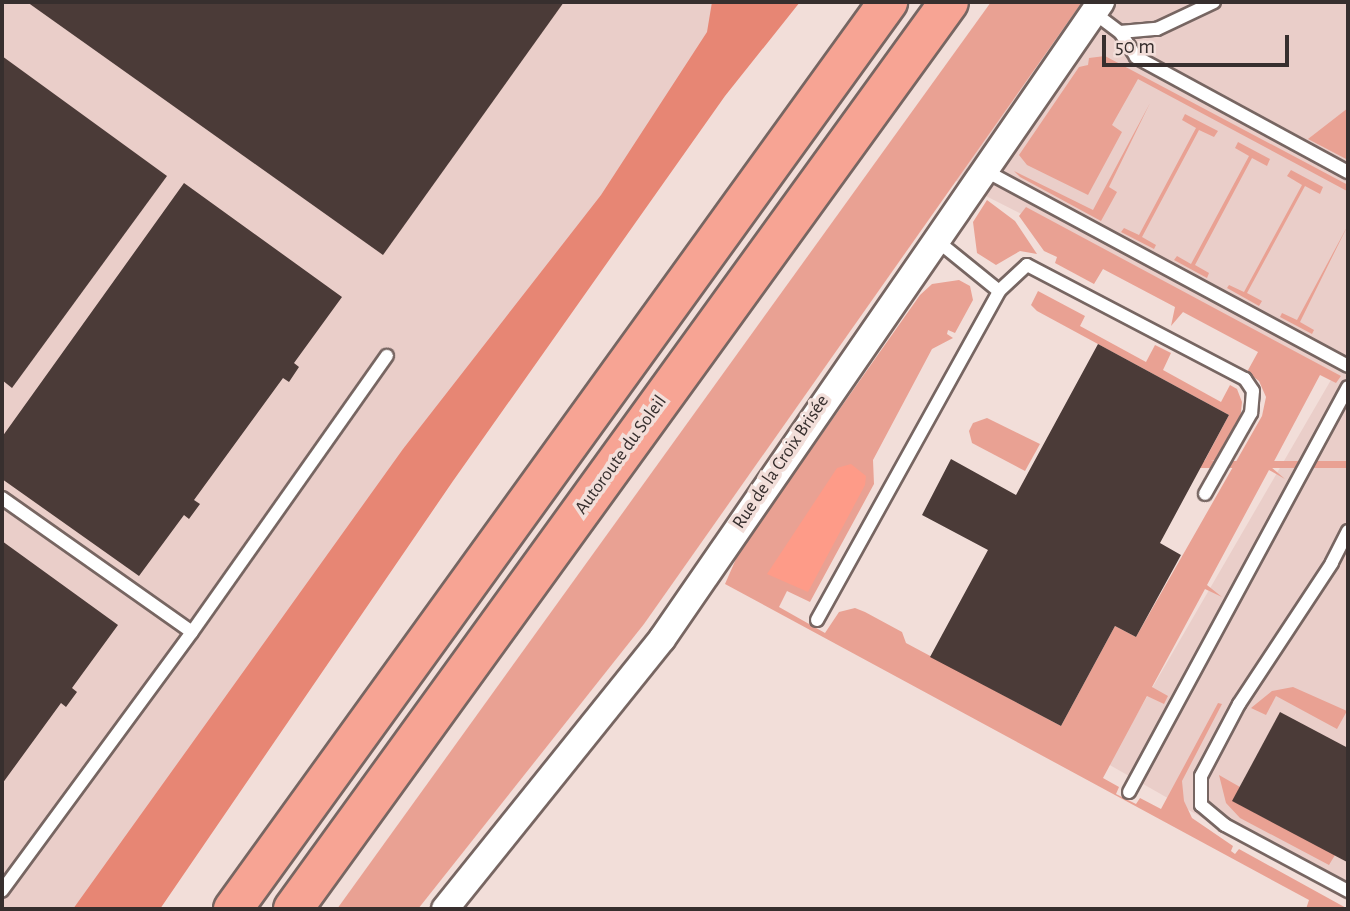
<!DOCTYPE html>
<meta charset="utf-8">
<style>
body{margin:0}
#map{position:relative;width:1350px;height:911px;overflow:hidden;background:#f2ded9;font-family:"Alegreya Sans",sans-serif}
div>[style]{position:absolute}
.built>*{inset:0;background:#eacec9}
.green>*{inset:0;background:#e9a193;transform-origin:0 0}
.forest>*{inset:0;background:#e78674}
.water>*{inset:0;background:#fe9b88}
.building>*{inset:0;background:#4b3b38}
.roads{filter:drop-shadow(2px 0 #776662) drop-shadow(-2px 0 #776662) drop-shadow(0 2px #776662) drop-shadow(0 -2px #776662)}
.service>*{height:12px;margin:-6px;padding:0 6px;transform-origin:6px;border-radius:6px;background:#fff}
.minor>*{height:26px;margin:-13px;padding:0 13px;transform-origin:13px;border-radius:13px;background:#fff}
.motorway>*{height:38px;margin:-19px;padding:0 19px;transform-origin:19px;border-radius:19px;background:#f7a494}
span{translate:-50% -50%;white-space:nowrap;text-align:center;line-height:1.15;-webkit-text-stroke:7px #f2ded9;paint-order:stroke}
.street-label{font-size:19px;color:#372f2e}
.frame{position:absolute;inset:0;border:4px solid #372f2e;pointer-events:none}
.scale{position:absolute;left:1102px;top:35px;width:187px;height:32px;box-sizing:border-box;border:4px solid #372f2e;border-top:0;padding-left:9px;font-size:21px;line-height:24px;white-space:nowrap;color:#372f2e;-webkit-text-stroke:5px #f2ded9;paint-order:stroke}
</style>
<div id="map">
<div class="built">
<div style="clip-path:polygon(2px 2px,767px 2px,128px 909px,2px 909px)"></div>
<div style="clip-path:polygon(1002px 2px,1348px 2px,1348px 901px,1108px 764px,1335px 373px,893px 149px)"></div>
</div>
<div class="green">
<div style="clip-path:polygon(991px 2px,1082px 2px,644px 624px,418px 909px,337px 909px)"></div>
<div style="clip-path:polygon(1105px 56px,1348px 185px,1347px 191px,1138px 79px,1112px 125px,1122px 132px,1088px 195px,1027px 165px,1019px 155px,1079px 67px,1088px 65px,1089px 58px)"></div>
<div style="clip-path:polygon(1150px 103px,1109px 187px,1117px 192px,1101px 221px,1020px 177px,1014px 171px,1093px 210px)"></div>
<div style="clip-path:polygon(1348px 108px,1348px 160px,1308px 139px)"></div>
<div style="clip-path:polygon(1185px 114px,1218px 131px,1214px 137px,1199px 130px,1142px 237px,1156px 245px,1154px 249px,1121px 232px,1124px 228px,1139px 235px,1196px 128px,1182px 120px)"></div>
<div style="clip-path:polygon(1238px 142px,1270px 159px,1267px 166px,1252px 158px,1195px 265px,1209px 273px,1207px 278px,1174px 260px,1177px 256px,1191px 264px,1249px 156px,1235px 148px)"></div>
<div style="clip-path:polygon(1291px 170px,1323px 187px,1320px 194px,1305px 186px,1247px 293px,1262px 301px,1259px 306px,1227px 288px,1229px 285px,1244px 292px,1302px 185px,1287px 176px)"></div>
<div style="clip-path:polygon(987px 200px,1015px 221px,1037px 254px,1020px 251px,996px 265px,977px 253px,973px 222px)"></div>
<div style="clip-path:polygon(1026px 207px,1341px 376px,1336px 383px,1320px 375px,1271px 467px,1285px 479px,1269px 470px,1207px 585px,1222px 597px,1205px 589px,1152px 687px,1168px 696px,1164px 704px,1147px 696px,1103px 778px,1119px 787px,1116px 794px,1136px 804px,1140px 798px,1161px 809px,1218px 703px,1222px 704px,1182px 781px,1184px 801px,1192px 818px,1233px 846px,1231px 851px,1235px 854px,1239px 849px,1348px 909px,1306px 909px,1309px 900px,725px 584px,739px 552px,920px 295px,932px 284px,959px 280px,970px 286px,973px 300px,955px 333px,948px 330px,947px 334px,953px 338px,932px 349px,873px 460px,874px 484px,810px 602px,787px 591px,779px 607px,825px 633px,839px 612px,855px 608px,865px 612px,902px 632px,906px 643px,1061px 726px,1115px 626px,1136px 637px,1262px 416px,1266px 397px,1259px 381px,1247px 372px,1258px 352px,1183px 312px,1171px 326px,1175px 307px,1103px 269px,1094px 284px,1055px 263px,1057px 257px,1044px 251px,1019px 216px)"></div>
<div style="clip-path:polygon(1348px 225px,1300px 322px,1314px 330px,1312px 334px,1280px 317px,1282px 313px,1297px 320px)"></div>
<div style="clip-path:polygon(1038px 291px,1085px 316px,1080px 326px,1146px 362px,1155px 345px,1171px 353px,1163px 370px,1221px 402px,1230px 385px,1237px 389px,1242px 402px,1240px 421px,1217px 460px,1204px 462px,1229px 415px,1037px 311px,1031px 305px)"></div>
<div style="clip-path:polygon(987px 418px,1040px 444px,1025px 471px,972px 443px,969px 431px,973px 423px)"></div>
<div style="left:1348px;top:461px;width:7px;height:262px;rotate:90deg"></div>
<div style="clip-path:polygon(1293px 687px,1347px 711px,1337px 729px,1276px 696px,1266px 715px,1251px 708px,1272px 691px)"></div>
<div style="clip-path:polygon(1219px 775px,1240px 787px,1233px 801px,1335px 855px,1329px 865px,1240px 818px,1226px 803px)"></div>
</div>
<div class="forest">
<div style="clip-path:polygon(712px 2px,800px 2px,725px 96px,453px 481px,160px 909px,73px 909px,403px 449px,601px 195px,707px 32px)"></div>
</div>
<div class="water">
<div style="clip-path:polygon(851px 464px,866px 476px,865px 485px,808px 592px,767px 574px,837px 468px)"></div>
</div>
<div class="building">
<div style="clip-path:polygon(27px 2px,564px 2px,383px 255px)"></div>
<div style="clip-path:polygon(2px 56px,167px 176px,12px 388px,2px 380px)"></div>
<div style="clip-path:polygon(184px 183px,342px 297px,294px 363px,299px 367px,289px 382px,283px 378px,194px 500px,200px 504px,189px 519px,184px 515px,139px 576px,2px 479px,2px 437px)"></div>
<div style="clip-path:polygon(1098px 344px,1229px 415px,1160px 543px,1181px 555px,1136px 637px,1115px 626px,1061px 726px,930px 657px,988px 550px,922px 515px,951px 459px,1016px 495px)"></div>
<div style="clip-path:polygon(2px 541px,118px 625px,72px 688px,77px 692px,66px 707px,61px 703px,2px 784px)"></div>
<div style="clip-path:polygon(1280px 712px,1348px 748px,1347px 862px,1232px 801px)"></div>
</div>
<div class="roads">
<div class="service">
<div style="left:1093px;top:12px;width:34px;rotate:37deg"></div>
<div style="left:1120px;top:32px;width:37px;rotate:-5deg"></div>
<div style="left:1157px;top:29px;width:63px;rotate:-25.3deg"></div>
<div style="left:1120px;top:32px;width:30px;rotate:57deg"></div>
<div style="left:1136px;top:57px;width:241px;rotate:28.5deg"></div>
<div style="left:984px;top:170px;width:413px;rotate:28.3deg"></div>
<div style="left:999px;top:291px;width:38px;rotate:-43deg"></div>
<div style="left:1027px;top:265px;width:246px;rotate:27.6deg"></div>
<div style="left:1245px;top:379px;width:14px;rotate:56deg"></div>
<div style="left:1253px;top:391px;width:22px;rotate:95deg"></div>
<div style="left:1251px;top:413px;width:93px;rotate:119.6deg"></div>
<div style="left:2px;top:498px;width:232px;rotate:35.2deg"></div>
<div style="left:192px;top:632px;width:321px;rotate:126.3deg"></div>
<div style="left:1348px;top:531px;width:36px;rotate:117deg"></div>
<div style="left:1332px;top:563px;width:169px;rotate:123.4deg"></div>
<div style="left:1239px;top:704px;width:81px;rotate:117.8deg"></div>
<div style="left:1201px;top:776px;width:29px;rotate:90deg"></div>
<div style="left:1201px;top:805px;width:31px;rotate:40deg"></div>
<div style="left:1225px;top:825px;width:140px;rotate:28.2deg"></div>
<div style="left:817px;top:620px;width:376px;rotate:-61deg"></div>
<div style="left:999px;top:291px;width:82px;rotate:-140.9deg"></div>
<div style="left:192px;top:632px;width:338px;rotate:-54.8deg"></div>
<div style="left:1129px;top:792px;width:460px;rotate:-61.6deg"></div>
</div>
<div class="minor">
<div style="left:445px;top:909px;width:346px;rotate:-51.2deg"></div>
<div style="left:662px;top:639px;width:774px;rotate:-55.43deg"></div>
</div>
<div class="motorway">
<div style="left:233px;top:909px;width:1119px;rotate:-54.16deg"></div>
<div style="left:293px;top:909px;width:1119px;rotate:-54.12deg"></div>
</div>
</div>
<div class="street-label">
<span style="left:621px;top:455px;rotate:-54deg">Autoroute du Soleil</span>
<span style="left:781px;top:462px;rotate:-56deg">Rue de la Croix Brisée</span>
</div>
<div class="frame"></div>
<div class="scale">50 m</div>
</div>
